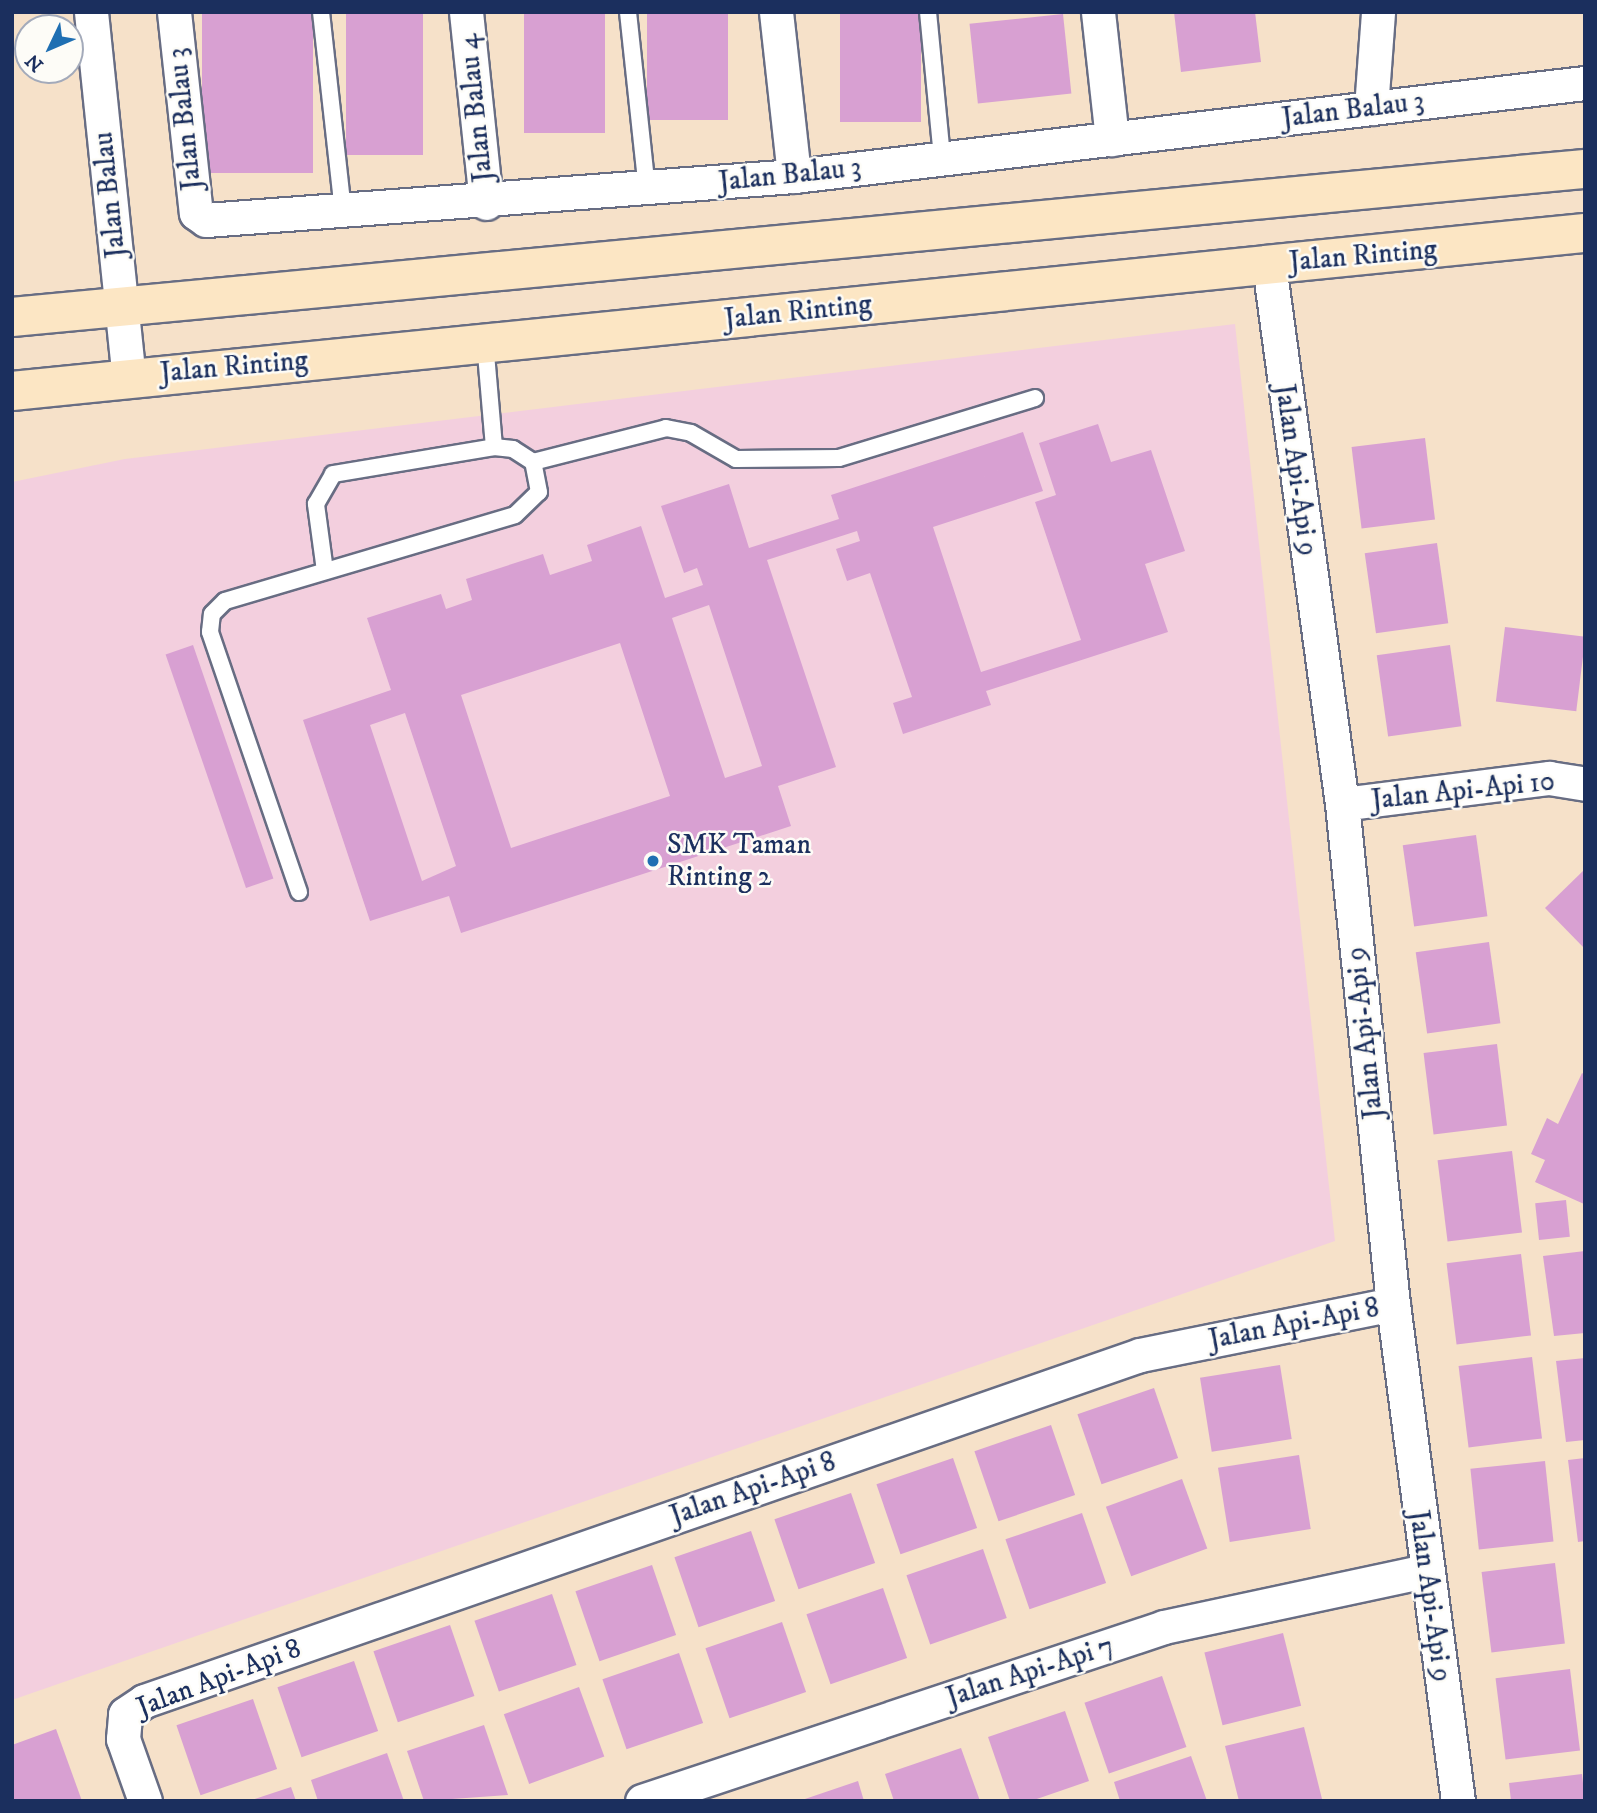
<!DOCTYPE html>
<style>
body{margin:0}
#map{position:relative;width:1597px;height:1813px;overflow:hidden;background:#f6e1c9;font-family:"IM FELL DW Pica",serif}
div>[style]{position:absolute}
.built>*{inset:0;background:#f3cfde}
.building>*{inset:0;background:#d8a0d2;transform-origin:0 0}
.roads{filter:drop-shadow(2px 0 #686d83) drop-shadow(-2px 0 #686d83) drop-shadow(0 2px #686d83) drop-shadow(0 -2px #686d83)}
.lane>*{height:16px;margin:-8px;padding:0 8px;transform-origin:8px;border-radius:8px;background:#fff}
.street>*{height:33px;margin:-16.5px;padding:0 16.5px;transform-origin:16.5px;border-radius:16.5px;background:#fff}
.secondary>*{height:38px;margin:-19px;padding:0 19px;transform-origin:19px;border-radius:19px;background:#fce6c4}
.dots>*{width:19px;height:19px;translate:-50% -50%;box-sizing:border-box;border:4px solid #fdfcf7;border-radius:50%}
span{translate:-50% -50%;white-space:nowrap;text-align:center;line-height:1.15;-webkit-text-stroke:5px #fdfcf7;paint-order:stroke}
.street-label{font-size:28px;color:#1b2f5e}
.poi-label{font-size:28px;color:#1b2f5e}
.left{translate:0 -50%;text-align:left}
.frame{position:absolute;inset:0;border:14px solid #1b2f5e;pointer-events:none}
.north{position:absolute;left:14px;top:14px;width:70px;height:70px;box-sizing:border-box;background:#fdfcf7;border:2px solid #a3aaba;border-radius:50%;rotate:226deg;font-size:19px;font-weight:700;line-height:28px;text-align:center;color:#1b2f5e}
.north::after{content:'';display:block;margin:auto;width:24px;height:32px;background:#1f6fb2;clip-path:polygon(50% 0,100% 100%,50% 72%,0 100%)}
</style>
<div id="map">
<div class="built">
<div style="clip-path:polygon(1235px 324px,1335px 1241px,12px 1700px,12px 482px,125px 459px)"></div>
</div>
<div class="building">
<div style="left:202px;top:12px;width:111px;height:161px"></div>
<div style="left:346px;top:12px;width:77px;height:143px"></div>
<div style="left:524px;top:12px;width:81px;height:121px"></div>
<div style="left:647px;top:12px;width:81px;height:108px"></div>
<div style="left:840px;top:12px;width:81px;height:110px"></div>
<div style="clip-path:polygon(1174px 12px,1255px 12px,1261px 62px,1181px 72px)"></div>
<div style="left:1063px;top:14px;width:80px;height:94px;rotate:84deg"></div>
<div style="clip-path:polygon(evenodd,1098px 424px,1111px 462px,1151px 450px,1185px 551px,1145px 564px,1168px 632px,986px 691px,991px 705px,903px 734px,893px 703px,912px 697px,870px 573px,847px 581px,836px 549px,860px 541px,857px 531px,767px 560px,836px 767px,778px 786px,791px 826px,461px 933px,449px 896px,370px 921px,303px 720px,391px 690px,367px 618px,441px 594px,446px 609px,472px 600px,466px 579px,543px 554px,550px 575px,592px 561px,587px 545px,641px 526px,665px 598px,703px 585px,697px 568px,684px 573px,661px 506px,729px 484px,749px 548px,839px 519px,831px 495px,1023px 432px,1043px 491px,933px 527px,981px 672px,1081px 640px,1035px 502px,1056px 495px,1039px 443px,1098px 424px,709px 605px,762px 766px,725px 778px,672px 618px,709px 605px,1098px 424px,620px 643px,670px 796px,511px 848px,461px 695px,620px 643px,1098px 424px,405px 713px,456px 866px,422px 881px,370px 725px,405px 713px)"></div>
<div style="left:1425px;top:438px;width:82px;height:74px;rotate:83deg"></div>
<div style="left:1437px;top:543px;width:81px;height:73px;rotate:82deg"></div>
<div style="left:1505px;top:627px;width:81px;height:75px;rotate:7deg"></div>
<div style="left:193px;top:645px;width:247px;height:29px;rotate:71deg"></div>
<div style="left:1450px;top:645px;width:82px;height:74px;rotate:82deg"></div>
<div style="left:1476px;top:835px;width:82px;height:74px;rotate:82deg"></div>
<div style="clip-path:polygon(1585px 869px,1585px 949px,1545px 908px)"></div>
<div style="left:1489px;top:942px;width:82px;height:74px;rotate:82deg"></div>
<div style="left:1497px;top:1044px;width:82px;height:74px;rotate:83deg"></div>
<div style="clip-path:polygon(1582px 1073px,1585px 1075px,1584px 1204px,1535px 1182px,1545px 1160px,1531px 1154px,1547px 1118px,1558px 1124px)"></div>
<div style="left:1512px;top:1151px;width:82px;height:75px;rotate:83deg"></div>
<div style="left:1566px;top:1200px;width:37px;height:31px;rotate:84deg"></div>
<div style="clip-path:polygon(1585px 1251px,1585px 1333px,1554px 1336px,1543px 1256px)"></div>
<div style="left:1521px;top:1254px;width:82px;height:75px;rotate:83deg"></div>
<div style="left:1532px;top:1357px;width:82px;height:74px;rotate:83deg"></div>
<div style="clip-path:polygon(1585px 1358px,1585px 1440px,1566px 1442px,1556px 1361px)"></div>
<div style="left:1280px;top:1365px;width:75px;height:81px;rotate:81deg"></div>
<div style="left:1154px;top:1388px;width:74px;height:81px;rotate:71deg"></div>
<div style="left:1051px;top:1425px;width:74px;height:81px;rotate:71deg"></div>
<div style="left:1299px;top:1455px;width:75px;height:82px;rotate:81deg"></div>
<div style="left:953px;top:1458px;width:74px;height:81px;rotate:71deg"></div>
<div style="clip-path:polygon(1585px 1458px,1585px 1541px,1578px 1542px,1568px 1460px)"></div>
<div style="left:1545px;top:1461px;width:81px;height:75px;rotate:84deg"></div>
<div style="left:1182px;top:1479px;width:74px;height:81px;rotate:70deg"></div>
<div style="left:851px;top:1493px;width:74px;height:81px;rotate:71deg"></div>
<div style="left:1082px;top:1513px;width:74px;height:81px;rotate:71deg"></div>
<div style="left:751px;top:1531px;width:74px;height:81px;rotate:71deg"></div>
<div style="left:983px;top:1549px;width:73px;height:81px;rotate:71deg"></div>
<div style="left:1555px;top:1563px;width:81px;height:74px;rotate:83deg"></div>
<div style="left:652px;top:1565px;width:74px;height:81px;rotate:71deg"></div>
<div style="left:883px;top:1588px;width:74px;height:81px;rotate:71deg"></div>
<div style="left:552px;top:1594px;width:75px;height:82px;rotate:71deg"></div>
<div style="left:782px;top:1622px;width:74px;height:81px;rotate:71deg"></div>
<div style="left:450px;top:1625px;width:75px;height:81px;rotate:71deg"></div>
<div style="left:1283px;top:1633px;width:75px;height:81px;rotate:76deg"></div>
<div style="left:679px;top:1653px;width:74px;height:81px;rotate:71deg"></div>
<div style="left:354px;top:1661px;width:74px;height:81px;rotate:71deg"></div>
<div style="left:1570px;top:1669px;width:82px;height:75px;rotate:83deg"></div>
<div style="left:1162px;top:1676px;width:75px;height:82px;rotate:71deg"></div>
<div style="left:579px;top:1687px;width:74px;height:80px;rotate:70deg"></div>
<div style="left:253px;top:1699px;width:74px;height:81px;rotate:71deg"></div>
<div style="clip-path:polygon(1065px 1711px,1089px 1781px,1031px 1801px,1010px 1801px,988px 1737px)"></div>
<div style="clip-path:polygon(484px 1725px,508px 1795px,424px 1801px,407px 1751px)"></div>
<div style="clip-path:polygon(1304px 1727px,1322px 1799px,1239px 1801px,1225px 1746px)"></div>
<div style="clip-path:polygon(56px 1729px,82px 1801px,12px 1801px,12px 1745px)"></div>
<div style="clip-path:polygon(961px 1748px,980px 1801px,894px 1801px,885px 1774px)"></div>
<div style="clip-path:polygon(387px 1753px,404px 1801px,318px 1801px,311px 1780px)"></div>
<div style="clip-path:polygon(1191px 1756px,1207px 1801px,1120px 1801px,1114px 1782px)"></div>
<div style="clip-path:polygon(1582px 1774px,1585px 1801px,1511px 1801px,1509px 1783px)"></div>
<div style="clip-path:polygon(858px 1781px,864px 1801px,802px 1801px,802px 1800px)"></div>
<div style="clip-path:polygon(291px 1787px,296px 1801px,252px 1801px,252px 1800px)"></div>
</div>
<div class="roads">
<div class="lane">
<div style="left:321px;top:12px;width:200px;rotate:83.7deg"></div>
<div style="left:628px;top:12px;width:178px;rotate:83.9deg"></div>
<div style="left:928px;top:12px;width:147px;rotate:84.5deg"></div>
<div style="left:533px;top:462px;width:137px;rotate:-14.3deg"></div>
<div style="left:666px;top:428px;width:25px;rotate:11deg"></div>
<div style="left:691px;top:433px;width:52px;rotate:30deg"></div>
<div style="left:736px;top:459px;width:103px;rotate:-0.6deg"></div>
<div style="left:839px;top:458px;width:205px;rotate:-17deg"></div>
<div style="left:325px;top:571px;width:68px;rotate:-97.7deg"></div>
<div style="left:316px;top:504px;width:34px;rotate:-60deg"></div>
<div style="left:333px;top:474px;width:163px;rotate:-9.5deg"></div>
<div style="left:299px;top:892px;width:275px;rotate:-108.9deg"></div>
<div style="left:210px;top:632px;width:18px;rotate:-84deg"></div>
<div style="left:212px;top:614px;width:18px;rotate:-45deg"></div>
<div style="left:225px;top:601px;width:302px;rotate:-16.5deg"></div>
<div style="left:515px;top:515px;width:33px;rotate:-44deg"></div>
<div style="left:539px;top:492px;width:31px;rotate:-101deg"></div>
<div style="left:533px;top:462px;width:24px;rotate:-147deg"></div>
<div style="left:513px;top:449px;width:19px;rotate:-174deg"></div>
<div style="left:494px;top:447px;width:104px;rotate:-94.9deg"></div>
</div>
<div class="street">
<div style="left:91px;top:12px;width:367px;rotate:84.1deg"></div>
<div style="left:174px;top:12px;width:202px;rotate:83.8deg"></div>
<div style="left:196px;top:213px;width:12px;rotate:35deg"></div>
<div style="left:206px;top:220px;width:590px;rotate:-4.28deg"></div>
<div style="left:794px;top:176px;width:796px;rotate:-6.71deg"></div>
<div style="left:466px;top:12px;width:192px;rotate:84deg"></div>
<div style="left:776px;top:12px;width:165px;rotate:83.7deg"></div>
<div style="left:1098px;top:12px;width:128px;rotate:83.7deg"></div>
<div style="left:1371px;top:108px;width:96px;rotate:-85.8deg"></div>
<div style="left:1269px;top:265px;width:544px;rotate:82.29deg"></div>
<div style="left:1342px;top:804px;width:503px;rotate:84.18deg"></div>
<div style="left:1393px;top:1304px;width:501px;rotate:82.55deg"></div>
<div style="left:1342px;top:804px;width:209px;rotate:-7.2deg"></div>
<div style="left:1549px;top:778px;width:36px;rotate:9deg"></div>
<div style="left:145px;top:1801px;width:66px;rotate:-109.5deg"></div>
<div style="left:123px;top:1739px;width:25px;rotate:-85deg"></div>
<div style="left:125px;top:1714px;width:23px;rotate:-34deg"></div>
<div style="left:144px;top:1701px;width:1054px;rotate:-19.16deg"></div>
<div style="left:1140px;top:1355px;width:258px;rotate:-11.4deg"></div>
<div style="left:642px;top:1801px;width:550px;rotate:-18.43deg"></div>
<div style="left:1164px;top:1627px;width:268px;rotate:-12.1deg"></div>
</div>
<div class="secondary">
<div style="left:12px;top:317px;width:1580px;rotate:-5.38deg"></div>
<div style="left:12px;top:391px;width:1581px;rotate:-5.74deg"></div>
</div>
</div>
<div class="dots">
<div style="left:653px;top:861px;background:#1f6fb2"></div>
</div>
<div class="street-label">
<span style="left:476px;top:108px;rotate:-96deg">Jalan Balau 4</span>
<span style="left:1353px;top:110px;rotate:-7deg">Jalan Balau 3</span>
<span style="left:185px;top:119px;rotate:-96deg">Jalan Balau 3</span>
<span style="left:790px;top:175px;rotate:-6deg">Jalan Balau 3</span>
<span style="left:110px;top:195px;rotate:-96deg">Jalan Balau</span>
<span style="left:1363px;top:256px;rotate:-5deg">Jalan Rinting</span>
<span style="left:798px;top:312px;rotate:-6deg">Jalan Rinting</span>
<span style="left:234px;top:367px;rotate:-5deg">Jalan Rinting</span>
<span style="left:1296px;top:470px;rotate:82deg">Jalan Api-Api 9</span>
<span style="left:1463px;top:791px;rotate:-6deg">Jalan Api-Api 10</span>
<span style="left:1365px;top:1033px;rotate:-96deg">Jalan Api-Api 9</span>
<span style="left:1294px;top:1324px;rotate:-11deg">Jalan Api-Api 8</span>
<span style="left:753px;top:1489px;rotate:-19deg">Jalan Api-Api 8</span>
<span style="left:1430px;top:1596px;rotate:82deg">Jalan Api-Api 9</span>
<span style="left:1030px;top:1672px;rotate:-18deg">Jalan Api-Api 7</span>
<span style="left:219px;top:1678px;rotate:-21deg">Jalan Api-Api 8</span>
</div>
<div class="poi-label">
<span class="left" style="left:667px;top:861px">SMK Taman<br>Rinting 2</span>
</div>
<div class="frame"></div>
<div class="north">N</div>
</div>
